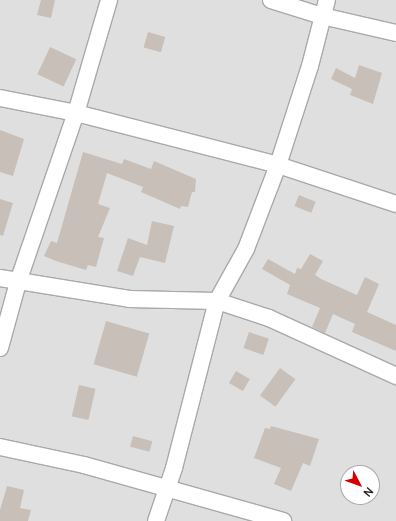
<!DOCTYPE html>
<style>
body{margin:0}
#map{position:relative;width:396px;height:521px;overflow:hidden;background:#f2efe9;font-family:Manrope,sans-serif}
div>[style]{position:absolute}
.residential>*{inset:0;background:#e0dfdf}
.building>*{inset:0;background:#c7bfb8;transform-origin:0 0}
.roads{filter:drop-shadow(1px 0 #a9a9a9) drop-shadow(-1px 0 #a9a9a9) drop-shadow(0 1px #a9a9a9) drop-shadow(0 -1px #a9a9a9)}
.minor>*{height:16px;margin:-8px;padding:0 8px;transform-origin:8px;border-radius:8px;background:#fff}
span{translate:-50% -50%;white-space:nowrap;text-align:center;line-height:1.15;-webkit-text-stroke:3.5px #fff;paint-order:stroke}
.north{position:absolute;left:340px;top:465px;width:40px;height:40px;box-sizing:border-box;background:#fff;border:1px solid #a7a7a7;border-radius:50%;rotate:131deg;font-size:11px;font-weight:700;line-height:16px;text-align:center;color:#222}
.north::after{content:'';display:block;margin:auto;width:14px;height:18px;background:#d40000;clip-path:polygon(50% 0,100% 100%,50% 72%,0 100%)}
</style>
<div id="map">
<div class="residential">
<div style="clip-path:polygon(evenodd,0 0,396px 0,396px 521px,0 521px,0 0,348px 473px,372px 473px,372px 497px,348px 497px,348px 473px)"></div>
</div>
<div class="building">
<div style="clip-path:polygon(41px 0,55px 0,51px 18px,37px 15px)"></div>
<div style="left:148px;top:32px;width:18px;height:16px;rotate:16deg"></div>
<div style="left:50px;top:47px;width:29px;height:30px;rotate:25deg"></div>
<div style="clip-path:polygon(359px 65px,382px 73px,373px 104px,350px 95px,352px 89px,331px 79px,336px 68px,355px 78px)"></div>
<div style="clip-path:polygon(0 130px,24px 139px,13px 176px,0 172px)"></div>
<div style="clip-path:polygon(83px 152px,122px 164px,124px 159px,151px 169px,154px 161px,196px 179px,195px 192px,192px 192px,188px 207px,181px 206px,180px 209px,141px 192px,143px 187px,107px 173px,98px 204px,110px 208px,98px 237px,104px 238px,96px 267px,88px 265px,86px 270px,56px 261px,44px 256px,51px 241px,57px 243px)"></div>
<div style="left:299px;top:195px;width:18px;height:12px;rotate:22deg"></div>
<div style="clip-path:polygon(0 199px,13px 203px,3px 236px,0 235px)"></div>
<div style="clip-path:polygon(152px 221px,174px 226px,165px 263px,140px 257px,133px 276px,117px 271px,128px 238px,147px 245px)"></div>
<div style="clip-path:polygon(310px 254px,323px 261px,315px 275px,321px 279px,357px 295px,365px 277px,379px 284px,367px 312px,396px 325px,396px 351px,352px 332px,355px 324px,333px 314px,325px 333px,312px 327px,320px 308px,287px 294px,290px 285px,262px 269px,268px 259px,295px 274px,297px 268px,301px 269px)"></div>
<div style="left:106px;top:321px;width:45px;height:45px;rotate:16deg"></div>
<div style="left:249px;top:332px;width:21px;height:17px;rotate:19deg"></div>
<div style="left:280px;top:368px;width:19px;height:34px;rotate:36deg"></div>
<div style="left:236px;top:371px;width:16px;height:14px;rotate:30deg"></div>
<div style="left:79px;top:385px;width:17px;height:32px;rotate:13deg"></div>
<div style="clip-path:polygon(271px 426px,319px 439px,310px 466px,303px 463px,291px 491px,274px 484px,281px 468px,254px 458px,265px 428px,270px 429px)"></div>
<div style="left:133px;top:436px;width:20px;height:11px;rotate:15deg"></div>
<div style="clip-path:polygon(7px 486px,24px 490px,20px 508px,31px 510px,28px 521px,0 521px,0 510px)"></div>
</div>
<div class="roads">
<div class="minor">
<div style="left:271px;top:0;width:53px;rotate:17.4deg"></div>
<div style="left:322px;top:16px;width:76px;rotate:12.9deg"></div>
<div style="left:0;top:98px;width:77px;rotate:11.2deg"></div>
<div style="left:76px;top:113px;width:209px;rotate:14.4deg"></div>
<div style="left:278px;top:165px;width:124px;rotate:18.3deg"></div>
<div style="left:0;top:278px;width:131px;rotate:9.2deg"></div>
<div style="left:129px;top:299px;width:88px;rotate:1.3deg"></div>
<div style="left:217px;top:301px;width:55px;rotate:18.1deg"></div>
<div style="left:269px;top:318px;width:140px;rotate:24.5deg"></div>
<div style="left:0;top:348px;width:68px;rotate:-74.7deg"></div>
<div style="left:18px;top:282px;width:179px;rotate:-71.1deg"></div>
<div style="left:76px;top:113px;width:118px;rotate:-73.7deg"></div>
<div style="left:0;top:447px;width:86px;rotate:12.1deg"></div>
<div style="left:84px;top:465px;width:207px;rotate:15.7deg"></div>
<div style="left:156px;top:521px;width:56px;rotate:-71.2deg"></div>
<div style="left:174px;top:468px;width:172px;rotate:-75.6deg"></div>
<div style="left:217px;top:301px;width:60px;rotate:-60.9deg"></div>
<div style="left:246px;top:249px;width:90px;rotate:-69.1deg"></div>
<div style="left:278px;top:165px;width:104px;rotate:-72.1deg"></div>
<div style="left:310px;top:66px;width:68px;rotate:-75.6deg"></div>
</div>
</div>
<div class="north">N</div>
</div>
